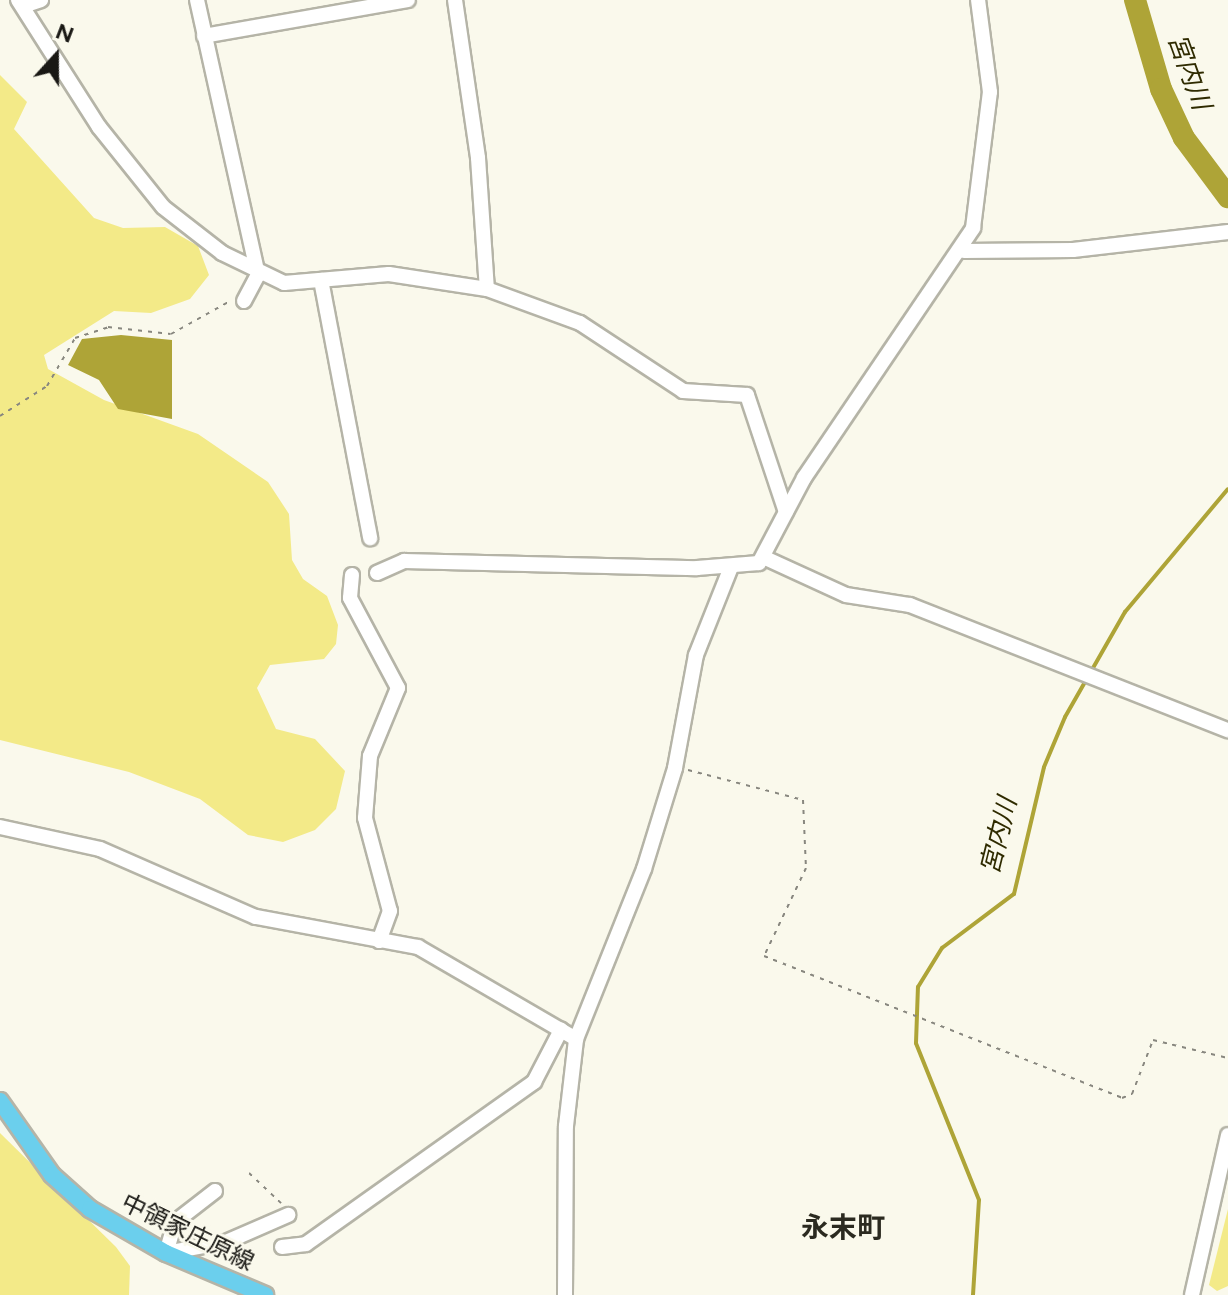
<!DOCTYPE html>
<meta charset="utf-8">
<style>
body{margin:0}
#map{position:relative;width:1228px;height:1295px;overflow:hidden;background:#faf9ec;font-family:Figtree,"Noto Sans JP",sans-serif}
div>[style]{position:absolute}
.green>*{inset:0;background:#f3ea88}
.water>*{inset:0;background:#aea437}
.stream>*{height:4px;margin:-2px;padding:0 2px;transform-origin:2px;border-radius:2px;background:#aea437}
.river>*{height:22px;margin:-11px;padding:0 11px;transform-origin:11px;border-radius:11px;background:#aea437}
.path>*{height:2px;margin-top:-1px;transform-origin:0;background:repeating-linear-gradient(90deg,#88877f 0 4px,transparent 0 10px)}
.roads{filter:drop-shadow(2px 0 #b5b4a7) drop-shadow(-2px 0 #b5b4a7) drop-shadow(0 2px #b5b4a7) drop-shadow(0 -2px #b5b4a7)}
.minor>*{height:14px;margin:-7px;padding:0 7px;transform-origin:7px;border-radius:7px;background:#fff}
.major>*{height:16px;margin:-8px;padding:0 8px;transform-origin:8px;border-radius:8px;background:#6bcfed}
span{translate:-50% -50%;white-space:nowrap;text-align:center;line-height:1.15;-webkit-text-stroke:6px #faf9ec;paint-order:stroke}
.street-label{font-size:24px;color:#191814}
.water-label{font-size:26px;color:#2f2b00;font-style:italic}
.quarter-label{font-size:28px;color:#2b2a20;font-weight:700}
.north{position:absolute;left:16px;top:16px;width:80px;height:80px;-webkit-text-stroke:6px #faf9ec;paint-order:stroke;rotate:21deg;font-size:22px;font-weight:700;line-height:32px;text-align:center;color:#191814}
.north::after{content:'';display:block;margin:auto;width:28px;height:36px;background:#191814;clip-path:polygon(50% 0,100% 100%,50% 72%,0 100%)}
</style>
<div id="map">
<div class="green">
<div style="clip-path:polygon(0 75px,27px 102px,14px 129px,94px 218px,123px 228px,165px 227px,198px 246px,209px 275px,190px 299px,151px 313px,114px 311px,44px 355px,48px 369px,104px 400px,198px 434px,268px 482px,289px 514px,292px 560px,303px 579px,327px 596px,338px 625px,336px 644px,324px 659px,270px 665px,257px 688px,276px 729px,315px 739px,345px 771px,336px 809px,315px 830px,283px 842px,248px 835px,200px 799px,129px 772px,0 740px)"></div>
<div style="clip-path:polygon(0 1133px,116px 1247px,130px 1266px,129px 1295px,0 1295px)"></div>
<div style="clip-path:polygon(1228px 1209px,1228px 1286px,1217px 1291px,1209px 1285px)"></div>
</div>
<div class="water">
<div style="clip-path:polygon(121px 335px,172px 340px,172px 419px,118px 409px,99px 380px,68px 365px,82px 339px)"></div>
</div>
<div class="stream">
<div style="left:973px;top:1295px;width:95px;rotate:-86.4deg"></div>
<div style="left:979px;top:1200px;width:169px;rotate:-111.9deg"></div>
<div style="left:916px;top:1043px;width:56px;rotate:-88deg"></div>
<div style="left:918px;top:987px;width:46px;rotate:-58.4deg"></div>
<div style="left:942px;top:948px;width:90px;rotate:-36.9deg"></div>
<div style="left:1014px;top:894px;width:130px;rotate:-76.7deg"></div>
<div style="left:1044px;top:767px;width:54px;rotate:-67.2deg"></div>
<div style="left:1065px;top:717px;width:121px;rotate:-60.3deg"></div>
<div style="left:1125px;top:612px;width:160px;rotate:-50.1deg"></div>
</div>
<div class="river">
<div style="left:1135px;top:0;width:93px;rotate:73.7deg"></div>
<div style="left:1161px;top:89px;width:54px;rotate:64.9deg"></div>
<div style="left:1184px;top:138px;width:74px;rotate:53.3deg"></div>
</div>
<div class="path">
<div style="left:0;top:416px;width:56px;rotate:-32.6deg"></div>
<div style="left:47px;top:386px;width:56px;rotate:-59.7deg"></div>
<div style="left:75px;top:338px;width:35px;rotate:-18deg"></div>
<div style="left:108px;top:327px;width:63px;rotate:6.3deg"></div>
<div style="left:171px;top:334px;width:68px;rotate:-29.2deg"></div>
<div style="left:688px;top:770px;width:119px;rotate:14.6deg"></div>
<div style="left:803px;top:800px;width:68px;rotate:87.5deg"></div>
<div style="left:806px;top:868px;width:98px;rotate:115.5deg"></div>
<div style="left:764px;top:956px;width:385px;rotate:21.6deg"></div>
<div style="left:1122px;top:1098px;width:11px;rotate:-22deg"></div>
<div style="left:1132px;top:1094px;width:58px;rotate:-68.7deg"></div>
<div style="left:1153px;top:1040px;width:77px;rotate:13.5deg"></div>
<div style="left:249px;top:1173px;width:44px;rotate:43.2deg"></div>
</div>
<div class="roads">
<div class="minor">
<div style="left:18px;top:0;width:151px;rotate:57.5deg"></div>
<div style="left:99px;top:127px;width:102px;rotate:51.3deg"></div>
<div style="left:163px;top:207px;width:75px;rotate:37.9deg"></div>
<div style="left:222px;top:253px;width:69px;rotate:25.8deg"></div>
<div style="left:284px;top:283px;width:105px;rotate:-4.9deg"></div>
<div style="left:389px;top:274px;width:99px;rotate:8.7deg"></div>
<div style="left:487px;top:289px;width:99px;rotate:20.1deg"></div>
<div style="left:580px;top:323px;width:123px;rotate:33.4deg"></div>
<div style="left:683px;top:391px;width:64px;rotate:3.6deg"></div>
<div style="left:747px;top:395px;width:123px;rotate:71.6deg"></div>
<div style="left:197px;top:0;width:282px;rotate:77.5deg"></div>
<div style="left:455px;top:0;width:160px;rotate:81.7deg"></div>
<div style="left:478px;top:158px;width:131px;rotate:86.1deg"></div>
<div style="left:23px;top:6px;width:19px;rotate:-18deg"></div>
<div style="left:204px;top:36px;width:207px;rotate:-10deg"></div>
<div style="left:964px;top:251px;width:109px;rotate:-0.5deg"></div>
<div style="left:1073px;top:250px;width:156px;rotate:-6.6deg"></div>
<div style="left:321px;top:280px;width:263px;rotate:79.2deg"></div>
<div style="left:244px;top:301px;width:30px;rotate:-62deg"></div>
<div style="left:763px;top:557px;width:91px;rotate:24.6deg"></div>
<div style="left:846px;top:595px;width:65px;rotate:8.9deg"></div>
<div style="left:910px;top:605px;width:342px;rotate:21.5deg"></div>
<div style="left:377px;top:573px;width:30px;rotate:-24deg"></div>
<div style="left:404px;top:561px;width:293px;rotate:1.4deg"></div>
<div style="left:697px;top:568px;width:62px;rotate:-4.6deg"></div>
<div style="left:759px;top:563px;width:96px;rotate:-62.1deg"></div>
<div style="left:804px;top:478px;width:302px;rotate:-55.9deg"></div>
<div style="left:973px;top:228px;width:137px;rotate:-82.9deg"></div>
<div style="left:990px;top:92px;width:93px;rotate:-97.4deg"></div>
<div style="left:352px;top:575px;width:23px;rotate:95deg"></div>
<div style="left:350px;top:598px;width:102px;rotate:61.9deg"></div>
<div style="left:398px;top:688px;width:74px;rotate:112.4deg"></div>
<div style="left:370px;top:756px;width:62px;rotate:94.6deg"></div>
<div style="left:365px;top:818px;width:96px;rotate:75deg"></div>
<div style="left:390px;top:911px;width:32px;rotate:110deg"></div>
<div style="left:0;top:827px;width:102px;rotate:12.4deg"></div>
<div style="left:100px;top:849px;width:170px;rotate:23.6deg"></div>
<div style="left:256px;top:917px;width:165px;rotate:10.5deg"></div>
<div style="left:418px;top:947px;width:183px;rotate:30.2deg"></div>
<div style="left:215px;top:1191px;width:51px;rotate:142.2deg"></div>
<div style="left:175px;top:1222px;width:32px;rotate:106deg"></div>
<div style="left:166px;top:1253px;width:61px;rotate:-10.4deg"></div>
<div style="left:226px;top:1242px;width:68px;rotate:-23.5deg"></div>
<div style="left:282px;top:1247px;width:24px;rotate:-7deg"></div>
<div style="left:306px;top:1244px;width:280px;rotate:-35.4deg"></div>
<div style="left:534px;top:1082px;width:59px;rotate:-62.6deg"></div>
<div style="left:565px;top:1295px;width:169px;rotate:-89.7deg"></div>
<div style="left:566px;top:1126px;width:88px;rotate:-83.4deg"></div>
<div style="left:576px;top:1039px;width:183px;rotate:-68.2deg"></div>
<div style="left:644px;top:869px;width:106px;rotate:-72.9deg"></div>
<div style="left:675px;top:768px;width:115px;rotate:-79.5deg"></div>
<div style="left:696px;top:655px;width:95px;rotate:-68.3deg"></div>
<div style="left:1192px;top:1295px;width:164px;rotate:-77.3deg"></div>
</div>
<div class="major">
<div style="left:0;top:1101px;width:90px;rotate:54.9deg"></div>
<div style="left:52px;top:1175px;width:51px;rotate:41.8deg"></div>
<div style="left:90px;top:1209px;width:88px;rotate:30.1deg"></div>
<div style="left:166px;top:1253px;width:108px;rotate:23deg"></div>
</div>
</div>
<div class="street-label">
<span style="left:188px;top:1232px;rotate:26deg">中領家庄原線</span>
</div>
<div class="water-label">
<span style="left:1189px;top:72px;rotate:70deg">宮内川</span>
<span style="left:999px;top:836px;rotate:-76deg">宮内川</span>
</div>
<div class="quarter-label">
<span style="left:843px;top:1227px">永末町</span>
</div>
<div class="north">N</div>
</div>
